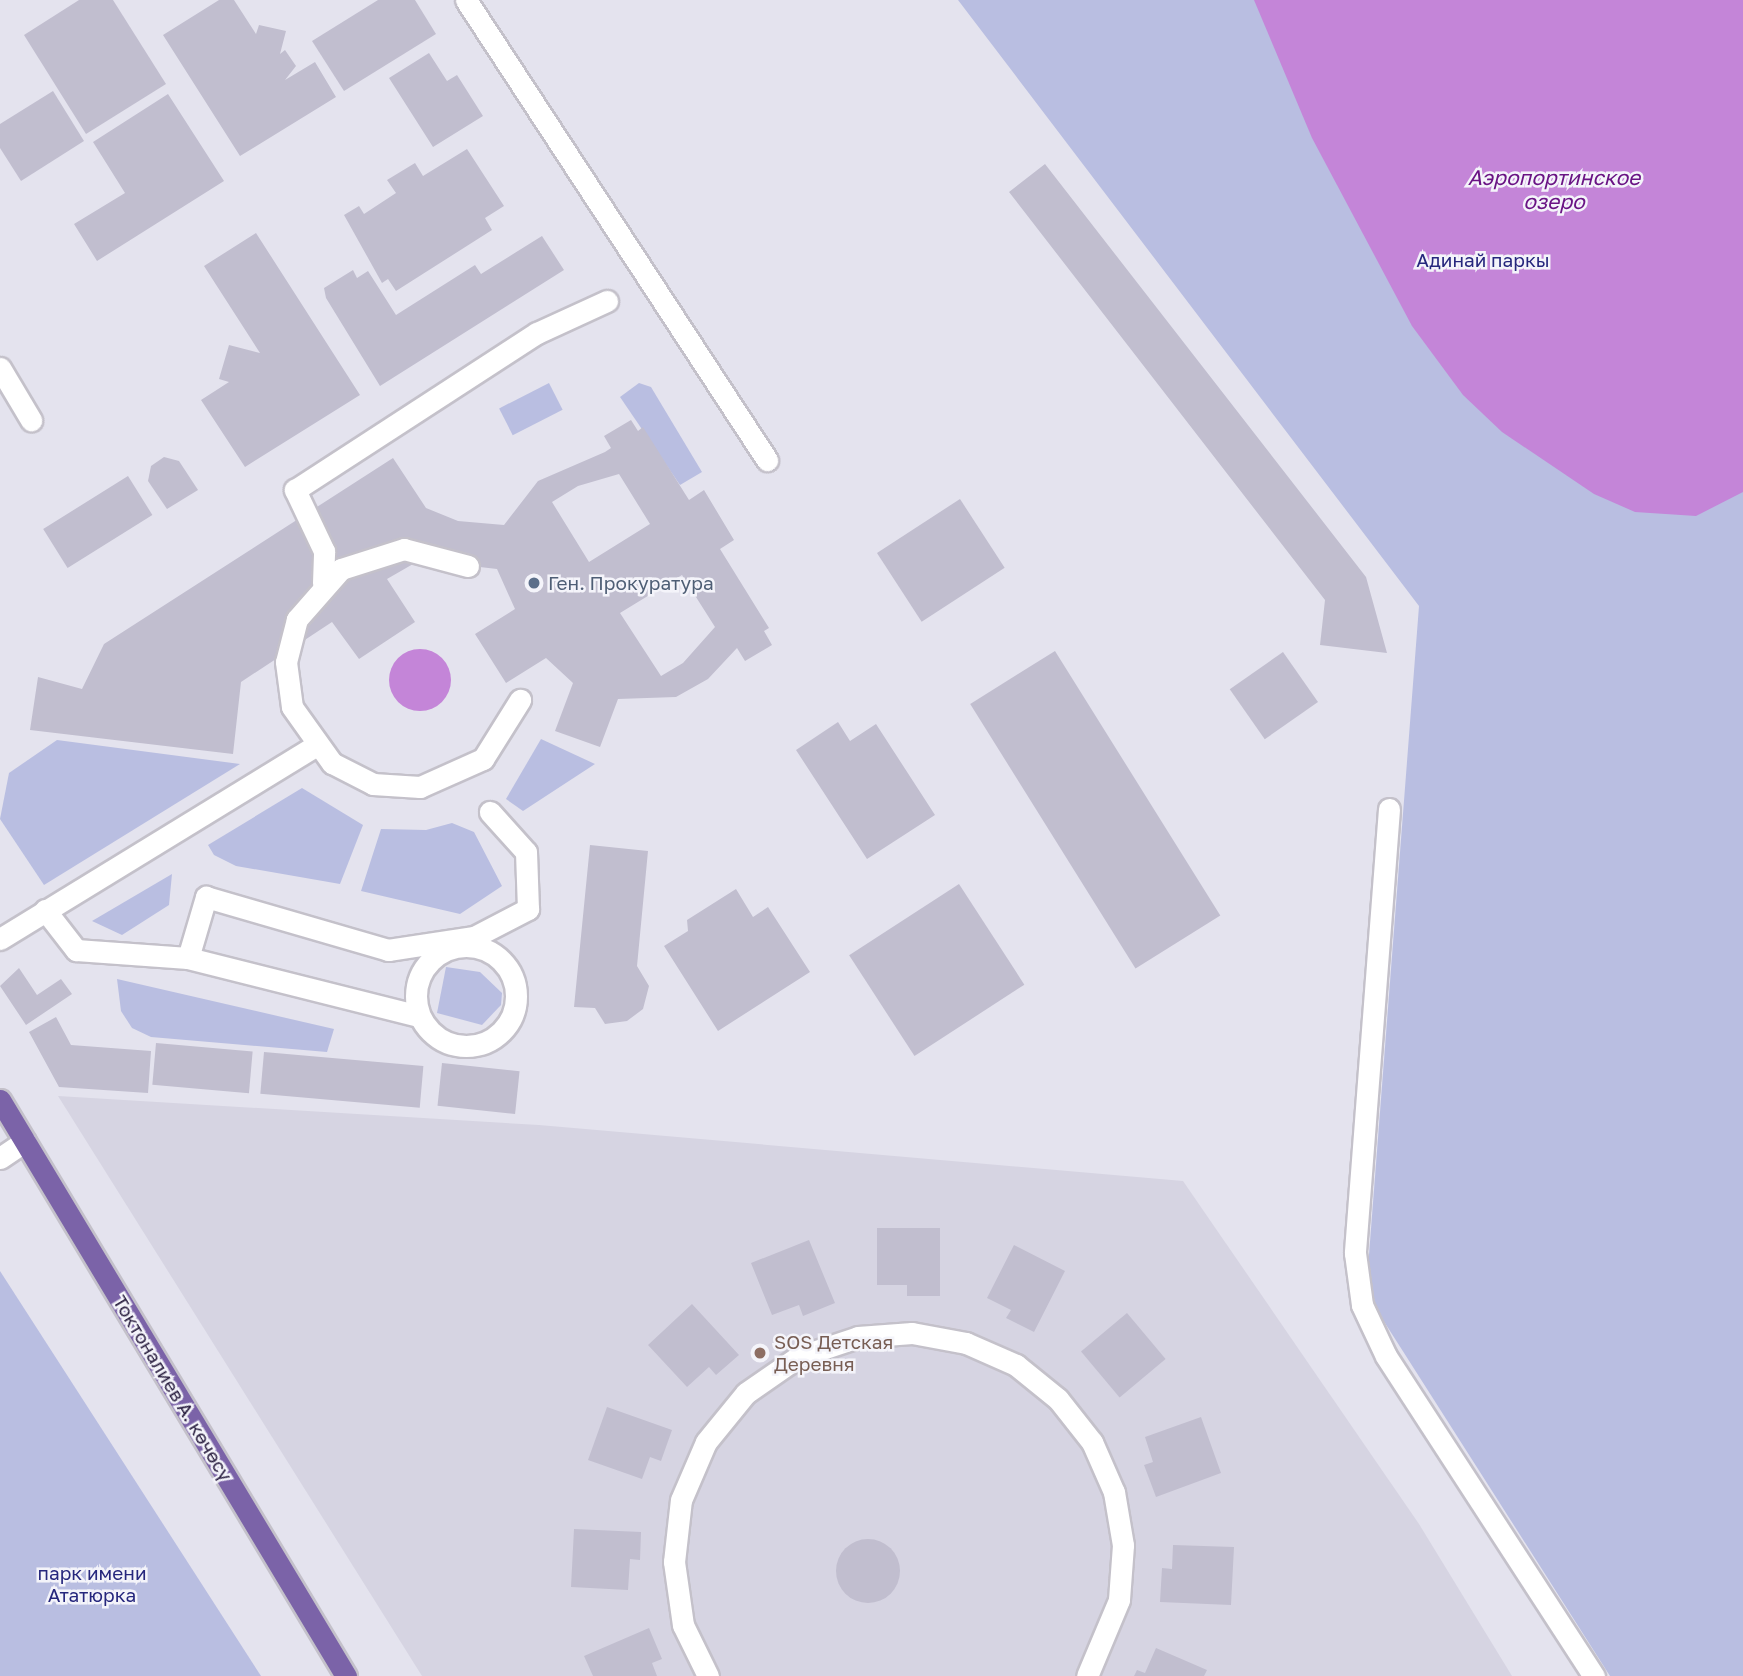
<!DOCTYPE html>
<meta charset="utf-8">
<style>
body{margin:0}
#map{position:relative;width:1743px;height:1676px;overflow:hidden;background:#e4e3ee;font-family:"Golos Text",sans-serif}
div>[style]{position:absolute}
.built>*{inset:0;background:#d6d4e2}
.green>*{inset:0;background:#b9bee1;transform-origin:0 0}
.water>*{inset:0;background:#c485d8}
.round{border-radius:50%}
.building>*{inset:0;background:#c1becf;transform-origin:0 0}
.roads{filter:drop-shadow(2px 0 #c4c1ca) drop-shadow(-2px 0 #c4c1ca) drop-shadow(0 2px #c4c1ca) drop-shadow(0 -2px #c4c1ca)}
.minor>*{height:21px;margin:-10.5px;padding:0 10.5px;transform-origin:10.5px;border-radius:10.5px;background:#fff}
.minor>.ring{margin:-10.5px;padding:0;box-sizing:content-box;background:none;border:21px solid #fff;border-radius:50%}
.major>*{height:21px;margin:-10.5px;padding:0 10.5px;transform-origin:10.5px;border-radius:10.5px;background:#7b63a8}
.dots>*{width:19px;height:19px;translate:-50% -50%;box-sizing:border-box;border:4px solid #f4f4fa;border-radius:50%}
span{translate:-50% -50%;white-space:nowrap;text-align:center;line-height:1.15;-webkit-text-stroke:5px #f4f4fa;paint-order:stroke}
.park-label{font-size:19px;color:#26277d}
.service-label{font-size:19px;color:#4e5e75}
.left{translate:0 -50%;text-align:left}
.education-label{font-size:19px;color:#785e54}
.street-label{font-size:19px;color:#2b2041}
.water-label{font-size:21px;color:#6a1484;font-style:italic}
</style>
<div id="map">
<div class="built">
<div style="clip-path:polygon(58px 1096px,539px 1125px,1183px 1181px,1419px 1524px,1512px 1676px,422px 1676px)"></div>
</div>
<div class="green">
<div style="clip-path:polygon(958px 0,1743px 0,1743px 1676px,1610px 1676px,1376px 1309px,1368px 1268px,1419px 606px)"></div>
<div style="left:549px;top:383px;width:30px;height:56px;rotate:63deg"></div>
<div style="clip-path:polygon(639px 383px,651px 387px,702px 472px,680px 485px,620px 397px)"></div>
<div style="clip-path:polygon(541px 739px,595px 764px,523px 811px,506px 799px)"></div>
<div style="clip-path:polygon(57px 740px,240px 764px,44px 885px,0 819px,9px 773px)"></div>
<div style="clip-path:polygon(302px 788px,363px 825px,340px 884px,236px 866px,214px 855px,208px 845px)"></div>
<div style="clip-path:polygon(452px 823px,474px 832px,502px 886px,460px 914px,361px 891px,381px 829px,426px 830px)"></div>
<div style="clip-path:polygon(172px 874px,169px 905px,122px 935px,92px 921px)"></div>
<div style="clip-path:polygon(446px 967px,480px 972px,502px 993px,501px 1005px,482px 1025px,437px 1013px)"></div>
<div style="clip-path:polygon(117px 979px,334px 1029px,327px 1052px,151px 1037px,132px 1028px,121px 1011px)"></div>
<div style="clip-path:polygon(0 1271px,261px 1676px,0 1676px)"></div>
</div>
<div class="water">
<div style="clip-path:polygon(1254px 0,1743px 0,1743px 492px,1696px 516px,1635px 512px,1594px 494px,1502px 432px,1463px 395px,1412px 326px,1312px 138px)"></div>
<div class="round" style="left:389px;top:649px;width:62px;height:62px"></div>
</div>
<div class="building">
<div style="clip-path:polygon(79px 0,113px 0,166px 84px,86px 134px,24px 35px)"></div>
<div style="clip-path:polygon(219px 0,234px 0,256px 34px,259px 25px,286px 31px,280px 54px,285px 50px,296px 66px,285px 80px,315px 62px,336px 97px,240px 156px,163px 35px)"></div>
<div style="clip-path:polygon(378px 0,415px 0,436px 34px,344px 91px,312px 41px)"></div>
<div style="clip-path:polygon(429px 53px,447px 81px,457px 75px,483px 116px,433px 147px,389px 78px)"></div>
<div style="clip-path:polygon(53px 91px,84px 141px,21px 181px,0 148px,0 124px)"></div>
<div style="clip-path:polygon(168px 94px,224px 181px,97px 261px,74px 224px,125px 193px,93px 142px)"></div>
<div style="clip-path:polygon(467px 149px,504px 206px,485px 218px,492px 230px,396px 291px,388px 279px,382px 283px,344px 215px,359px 206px,364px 214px,396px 193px,387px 180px,415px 163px,423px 176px)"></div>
<div style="clip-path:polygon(1045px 164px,1366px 577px,1387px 653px,1320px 645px,1325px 600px,1009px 192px)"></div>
<div style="clip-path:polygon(256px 233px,360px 395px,245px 467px,201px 400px,229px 382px,219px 379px,229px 345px,260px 353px,204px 266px)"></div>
<div style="clip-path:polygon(542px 236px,564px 270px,380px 386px,326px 298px,324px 288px,353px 270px,357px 278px,368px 271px,396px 315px,475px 265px,481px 274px)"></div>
<div style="clip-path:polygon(evenodd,631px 420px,638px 431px,643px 427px,689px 500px,704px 490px,734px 540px,720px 549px,769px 628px,764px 631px,772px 645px,745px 661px,737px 648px,708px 679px,676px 697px,618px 699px,600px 747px,555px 731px,573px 683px,546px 658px,506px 683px,475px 634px,515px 609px,497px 569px,420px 560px,387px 579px,415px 622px,359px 659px,332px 622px,241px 682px,233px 754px,30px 730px,38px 677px,82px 689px,104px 644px,393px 458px,426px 508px,458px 521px,504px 525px,538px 481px,605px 452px,611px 448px,604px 436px,631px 420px,619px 474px,650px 524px,589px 562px,552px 502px,578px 486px,619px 474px,631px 420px,682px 575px,715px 627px,683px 663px,661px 676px,620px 613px,682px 575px)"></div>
<div style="clip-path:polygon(164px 457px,179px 461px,198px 490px,167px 509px,148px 481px,151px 466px)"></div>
<div style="left:128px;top:476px;width:46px;height:100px;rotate:58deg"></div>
<div style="left:960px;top:499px;width:82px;height:99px;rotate:57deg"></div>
<div style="left:1055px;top:651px;width:312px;height:100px;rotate:58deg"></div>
<div style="left:1283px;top:652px;width:61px;height:65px;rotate:55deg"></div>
<div style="clip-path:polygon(838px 722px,850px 741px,876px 724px,935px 815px,867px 859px,796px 750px)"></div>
<div style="clip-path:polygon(590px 845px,648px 851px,637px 966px,649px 986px,643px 1009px,627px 1021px,605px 1024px,595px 1008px,574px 1007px)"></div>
<div style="left:959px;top:884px;width:120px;height:131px;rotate:57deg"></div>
<div style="clip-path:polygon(736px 889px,753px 917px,768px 907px,810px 972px,718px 1031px,664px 946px,688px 931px,687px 920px)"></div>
<div style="clip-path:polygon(19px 968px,37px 995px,61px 979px,72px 994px,26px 1025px,0 986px)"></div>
<div style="clip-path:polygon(56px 1017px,71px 1045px,151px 1051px,148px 1093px,59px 1087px,29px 1032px)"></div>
<div style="left:156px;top:1043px;width:97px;height:42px;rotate:5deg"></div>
<div style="left:264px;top:1052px;width:160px;height:42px;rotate:5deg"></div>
<div style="left:442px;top:1063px;width:78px;height:43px;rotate:6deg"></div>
<div style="clip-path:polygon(877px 1228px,940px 1228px,940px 1296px,907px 1296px,907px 1285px,877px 1285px)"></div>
<div style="clip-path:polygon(809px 1240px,835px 1303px,803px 1316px,799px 1305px,772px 1315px,751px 1263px)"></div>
<div style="clip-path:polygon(1014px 1245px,1065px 1271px,1034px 1332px,1006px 1318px,1011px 1310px,987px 1298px)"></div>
<div style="clip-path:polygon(692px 1304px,739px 1355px,716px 1375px,709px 1367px,687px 1387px,648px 1345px)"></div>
<div style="left:1127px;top:1313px;width:60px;height:60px;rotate:50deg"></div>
<div style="clip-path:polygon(607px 1407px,672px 1430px,661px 1461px,650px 1457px,642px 1479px,588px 1460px)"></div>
<div style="clip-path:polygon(1201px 1417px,1221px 1473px,1156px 1497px,1144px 1465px,1153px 1462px,1145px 1437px)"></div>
<div style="clip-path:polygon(574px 1529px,641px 1532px,640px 1560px,630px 1559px,628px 1590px,571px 1587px)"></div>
<div class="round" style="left:836px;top:1539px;width:64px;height:64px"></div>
<div style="clip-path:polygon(1173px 1545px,1234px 1547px,1231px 1605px,1160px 1602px,1162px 1568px,1172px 1569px)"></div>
<div style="clip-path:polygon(649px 1628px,662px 1659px,652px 1663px,657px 1676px,593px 1676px,584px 1656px)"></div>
<div style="clip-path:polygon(1156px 1648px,1207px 1670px,1204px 1676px,1134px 1676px,1137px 1670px,1145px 1673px)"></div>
</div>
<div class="roads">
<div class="minor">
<div style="left:466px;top:0;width:550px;rotate:56.8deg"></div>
<div style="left:0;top:368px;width:61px;rotate:59.2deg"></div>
<div style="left:468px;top:566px;width:66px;rotate:-165.1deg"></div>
<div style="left:404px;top:549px;width:66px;rotate:162.4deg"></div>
<div style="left:341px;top:569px;width:67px;rotate:131.3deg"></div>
<div style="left:297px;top:619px;width:44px;rotate:104.3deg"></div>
<div style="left:286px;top:662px;width:45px;rotate:82.4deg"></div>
<div style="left:292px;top:707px;width:69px;rotate:54.5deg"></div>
<div style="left:332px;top:763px;width:46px;rotate:27.1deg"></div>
<div style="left:373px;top:784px;width:47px;rotate:3.7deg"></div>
<div style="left:420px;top:787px;width:69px;rotate:-24deg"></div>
<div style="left:483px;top:759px;width:70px;rotate:-57.9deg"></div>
<div style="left:323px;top:583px;width:32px;rotate:-88deg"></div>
<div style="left:324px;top:551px;width:68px;rotate:-115.4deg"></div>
<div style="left:295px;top:490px;width:288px;rotate:-33deg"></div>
<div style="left:537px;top:333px;width:77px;rotate:-24.6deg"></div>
<div style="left:1389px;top:809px;width:445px;rotate:94.4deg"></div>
<div style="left:1355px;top:1253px;width:52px;rotate:82.3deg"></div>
<div style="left:1362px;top:1305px;width:56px;rotate:64.8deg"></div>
<div style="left:1386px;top:1356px;width:382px;rotate:57deg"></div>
<div style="left:45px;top:910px;width:51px;rotate:52.2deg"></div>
<div style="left:76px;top:950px;width:112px;rotate:4.1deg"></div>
<div style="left:188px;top:958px;width:64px;rotate:-73.6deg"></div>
<div style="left:206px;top:897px;width:190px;rotate:16.2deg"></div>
<div style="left:388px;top:950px;width:87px;rotate:-8.6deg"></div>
<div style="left:474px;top:937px;width:61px;rotate:-27.4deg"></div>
<div style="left:528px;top:909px;width:57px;rotate:-92deg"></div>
<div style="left:526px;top:852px;width:54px;rotate:-132deg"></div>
<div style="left:0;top:939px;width:369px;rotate:-31.5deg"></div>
<div class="ring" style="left:416px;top:946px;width:79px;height:79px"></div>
<div style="left:188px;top:958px;width:238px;rotate:14.1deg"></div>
<div style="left:0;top:1158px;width:30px;rotate:-34deg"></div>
<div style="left:708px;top:1676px;width:57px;rotate:-116.1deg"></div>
<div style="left:683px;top:1625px;width:64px;rotate:-98.1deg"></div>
<div style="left:674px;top:1562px;width:62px;rotate:-83.6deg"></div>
<div style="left:681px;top:1500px;width:63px;rotate:-66.7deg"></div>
<div style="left:706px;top:1442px;width:63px;rotate:-50.8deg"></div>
<div style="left:746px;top:1393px;width:63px;rotate:-34.7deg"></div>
<div style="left:798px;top:1357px;width:63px;rotate:-18.4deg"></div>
<div style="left:858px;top:1337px;width:54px;rotate:-4.2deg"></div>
<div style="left:912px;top:1333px;width:55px;rotate:10.5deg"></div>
<div style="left:966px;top:1343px;width:55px;rotate:23.7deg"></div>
<div style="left:1016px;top:1365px;width:54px;rotate:39deg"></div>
<div style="left:1058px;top:1399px;width:55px;rotate:51.7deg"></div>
<div style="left:1092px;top:1442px;width:55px;rotate:66.3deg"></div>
<div style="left:1114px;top:1492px;width:54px;rotate:80.4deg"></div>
<div style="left:1123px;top:1545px;width:55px;rotate:94.2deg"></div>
<div style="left:1119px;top:1600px;width:82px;rotate:112.8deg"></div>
</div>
<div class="major">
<div style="left:0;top:1100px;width:672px;rotate:59.01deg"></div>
</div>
</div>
<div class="dots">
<div style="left:534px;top:583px;background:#5c6f8a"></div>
<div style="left:760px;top:1353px;background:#8d6e63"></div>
</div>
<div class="park-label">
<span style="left:1483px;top:260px">Адинай паркы</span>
<span style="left:92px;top:1584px">парк имени<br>Ататюрка</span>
</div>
<div class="service-label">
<span class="left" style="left:548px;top:583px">Ген. Прокуратура</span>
</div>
<div class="education-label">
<span class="left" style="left:774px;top:1353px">SOS Детская<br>Деревня</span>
</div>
<div class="street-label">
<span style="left:173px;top:1388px;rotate:59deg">Токтоналиев А. көчөсү</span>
</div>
<div class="water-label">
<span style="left:1554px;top:189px">Аэропортинское<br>озеро</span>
</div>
</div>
